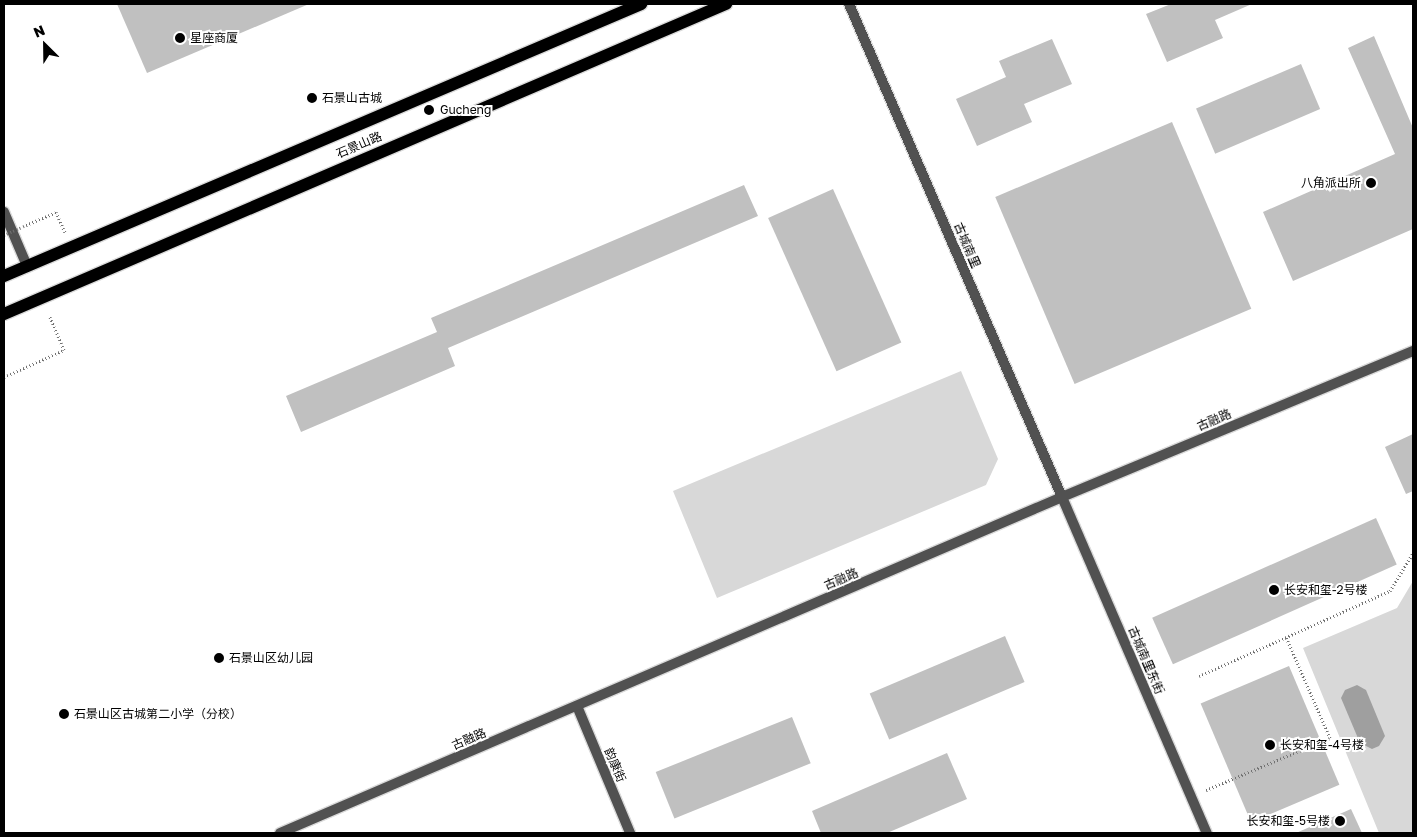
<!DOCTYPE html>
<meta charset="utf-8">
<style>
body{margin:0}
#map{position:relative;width:1417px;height:837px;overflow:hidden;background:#fff;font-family:"Golos Text","Noto Sans SC",sans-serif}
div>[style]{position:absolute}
.green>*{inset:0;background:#d8d8d8}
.water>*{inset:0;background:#9f9f9f}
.building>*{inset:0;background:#c0c0c0;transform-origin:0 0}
.path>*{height:3px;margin-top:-1.5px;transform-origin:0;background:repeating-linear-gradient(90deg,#737373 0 1px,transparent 0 3.5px)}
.roads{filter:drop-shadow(1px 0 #dbdbdb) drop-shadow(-1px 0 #dbdbdb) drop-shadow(0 1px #dbdbdb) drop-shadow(0 -1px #dbdbdb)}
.minor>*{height:10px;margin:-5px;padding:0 5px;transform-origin:5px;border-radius:5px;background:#515151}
.tertiary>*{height:10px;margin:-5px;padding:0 5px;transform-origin:5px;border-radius:5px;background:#515151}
.primary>*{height:12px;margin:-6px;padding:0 6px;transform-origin:6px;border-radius:6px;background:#000}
.path-bridge>*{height:3px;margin-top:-1.5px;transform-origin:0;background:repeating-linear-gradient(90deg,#737373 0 1px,transparent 0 3.5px)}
.dots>*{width:14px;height:14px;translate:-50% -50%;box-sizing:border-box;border:2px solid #fff;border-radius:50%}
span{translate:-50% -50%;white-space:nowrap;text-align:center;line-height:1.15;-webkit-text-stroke:4px #fff;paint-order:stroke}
.poi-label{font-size:12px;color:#000}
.left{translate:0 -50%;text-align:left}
.right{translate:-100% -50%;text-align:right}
.street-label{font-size:12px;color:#000}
.frame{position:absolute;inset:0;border:5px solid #000;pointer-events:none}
.north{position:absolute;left:20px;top:20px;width:50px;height:50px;-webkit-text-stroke:4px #fff;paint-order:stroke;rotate:337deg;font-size:14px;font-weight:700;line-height:20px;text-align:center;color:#000}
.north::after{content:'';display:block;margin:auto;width:18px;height:22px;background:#000;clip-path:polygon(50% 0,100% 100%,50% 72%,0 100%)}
</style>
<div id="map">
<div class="green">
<div style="clip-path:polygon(961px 371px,998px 459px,986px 485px,717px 598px,673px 491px)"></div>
<div style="clip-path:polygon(1413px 581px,1413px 833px,1379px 833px,1303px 648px,1397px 608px)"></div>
</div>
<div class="water">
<div style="clip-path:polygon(1357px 685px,1366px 690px,1385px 736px,1379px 746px,1372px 749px,1360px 743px,1341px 698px,1345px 690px)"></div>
</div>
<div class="building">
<div style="clip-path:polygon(117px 4px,309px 4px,147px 73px)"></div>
<div style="clip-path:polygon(1171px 4px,1252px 4px,1215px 20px,1223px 38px,1167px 62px,1146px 14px)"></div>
<div style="clip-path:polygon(1374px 36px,1413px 128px,1413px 229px,1293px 281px,1263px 212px,1395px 154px,1348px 48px)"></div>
<div style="clip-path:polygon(1052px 39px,1072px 84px,1024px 104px,1032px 122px,977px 146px,956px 99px,1006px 77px,999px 61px)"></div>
<div style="left:1301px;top:64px;width:49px;height:114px;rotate:67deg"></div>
<div style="left:1172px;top:122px;width:203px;height:192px;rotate:67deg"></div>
<div style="clip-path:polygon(744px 185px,758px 216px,448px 348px,455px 366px,301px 432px,286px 396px,437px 332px,431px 318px)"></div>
<div style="left:833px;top:189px;width:168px;height:71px;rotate:66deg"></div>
<div style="clip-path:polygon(1413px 434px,1413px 491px,1406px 494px,1385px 447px)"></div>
<div style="left:1376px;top:518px;width:51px;height:245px;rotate:66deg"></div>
<div style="left:1005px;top:636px;width:50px;height:147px;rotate:67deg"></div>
<div style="left:1289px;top:666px;width:129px;height:96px;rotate:67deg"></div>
<div style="left:792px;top:717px;width:50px;height:147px;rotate:68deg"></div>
<div style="clip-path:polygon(947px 753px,967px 799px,887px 833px,821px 833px,812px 811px)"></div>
<div style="clip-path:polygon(1351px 809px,1362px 833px,1296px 833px)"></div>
</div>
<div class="path">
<div style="left:26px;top:225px;width:33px;rotate:-23deg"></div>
<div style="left:56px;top:212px;width:22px;rotate:66deg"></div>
<div style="left:4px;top:377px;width:66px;rotate:-24.2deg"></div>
<div style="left:64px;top:350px;width:38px;rotate:-113deg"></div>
<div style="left:1199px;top:676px;width:209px;rotate:-24deg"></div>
<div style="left:1390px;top:591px;width:44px;rotate:-58.8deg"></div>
<div style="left:1206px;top:790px;width:134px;rotate:-22.8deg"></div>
<div style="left:1330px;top:738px;width:110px;rotate:-113.5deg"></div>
</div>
<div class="roads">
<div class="minor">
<div style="left:849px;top:4px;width:537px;rotate:66.63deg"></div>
<div style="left:4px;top:212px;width:59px;rotate:66.9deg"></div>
</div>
<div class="tertiary">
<div style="left:1062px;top:497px;width:366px;rotate:66.7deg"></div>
<div style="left:577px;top:706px;width:138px;rotate:67.3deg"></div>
<div style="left:280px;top:833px;width:851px;rotate:-23.25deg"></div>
<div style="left:1062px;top:497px;width:380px;rotate:-22.6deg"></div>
</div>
<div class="primary">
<div style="left:4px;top:276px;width:693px;rotate:-23.12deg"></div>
<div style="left:4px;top:314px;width:786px;rotate:-23.24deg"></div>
</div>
</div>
<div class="path-bridge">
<div style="left:4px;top:235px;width:24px;rotate:-24deg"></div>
</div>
<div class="dots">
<div style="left:180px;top:38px;background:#000"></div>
<div style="left:312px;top:98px;background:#000"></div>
<div style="left:429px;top:110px;background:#000"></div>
<div style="left:1371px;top:183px;background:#000"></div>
<div style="left:1274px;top:590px;background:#000"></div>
<div style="left:219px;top:658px;background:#000"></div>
<div style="left:64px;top:714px;background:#000"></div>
<div style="left:1270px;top:745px;background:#000"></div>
<div style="left:1340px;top:821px;background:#000"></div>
</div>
<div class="poi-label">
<span class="left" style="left:190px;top:38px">星座商厦</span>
<span class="left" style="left:322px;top:98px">石景山古城</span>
<span class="left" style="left:440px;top:110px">Gucheng</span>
<span class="right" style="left:1361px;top:183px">八角派出所</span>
<span class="left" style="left:1284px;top:590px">长安和玺-2号楼</span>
<span class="left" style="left:229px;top:658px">石景山区幼儿园</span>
<span class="left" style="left:74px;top:714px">石景山区古城第二小学（分校）</span>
<span class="left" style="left:1280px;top:745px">长安和玺-4号楼</span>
<span class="right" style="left:1330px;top:821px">长安和玺-5号楼</span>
</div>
<div class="street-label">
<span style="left:359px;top:145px;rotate:-23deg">石景山路</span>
<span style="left:967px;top:245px;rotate:67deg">古城南里</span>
<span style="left:1214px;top:420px;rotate:-23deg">古融路</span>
<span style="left:841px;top:579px;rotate:-23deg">古融路</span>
<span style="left:1146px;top:660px;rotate:67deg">古城南里东街</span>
<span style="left:469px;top:739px;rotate:-23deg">古融路</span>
<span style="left:615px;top:765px;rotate:67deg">韵康街</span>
</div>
<div class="frame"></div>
<div class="north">N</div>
</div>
